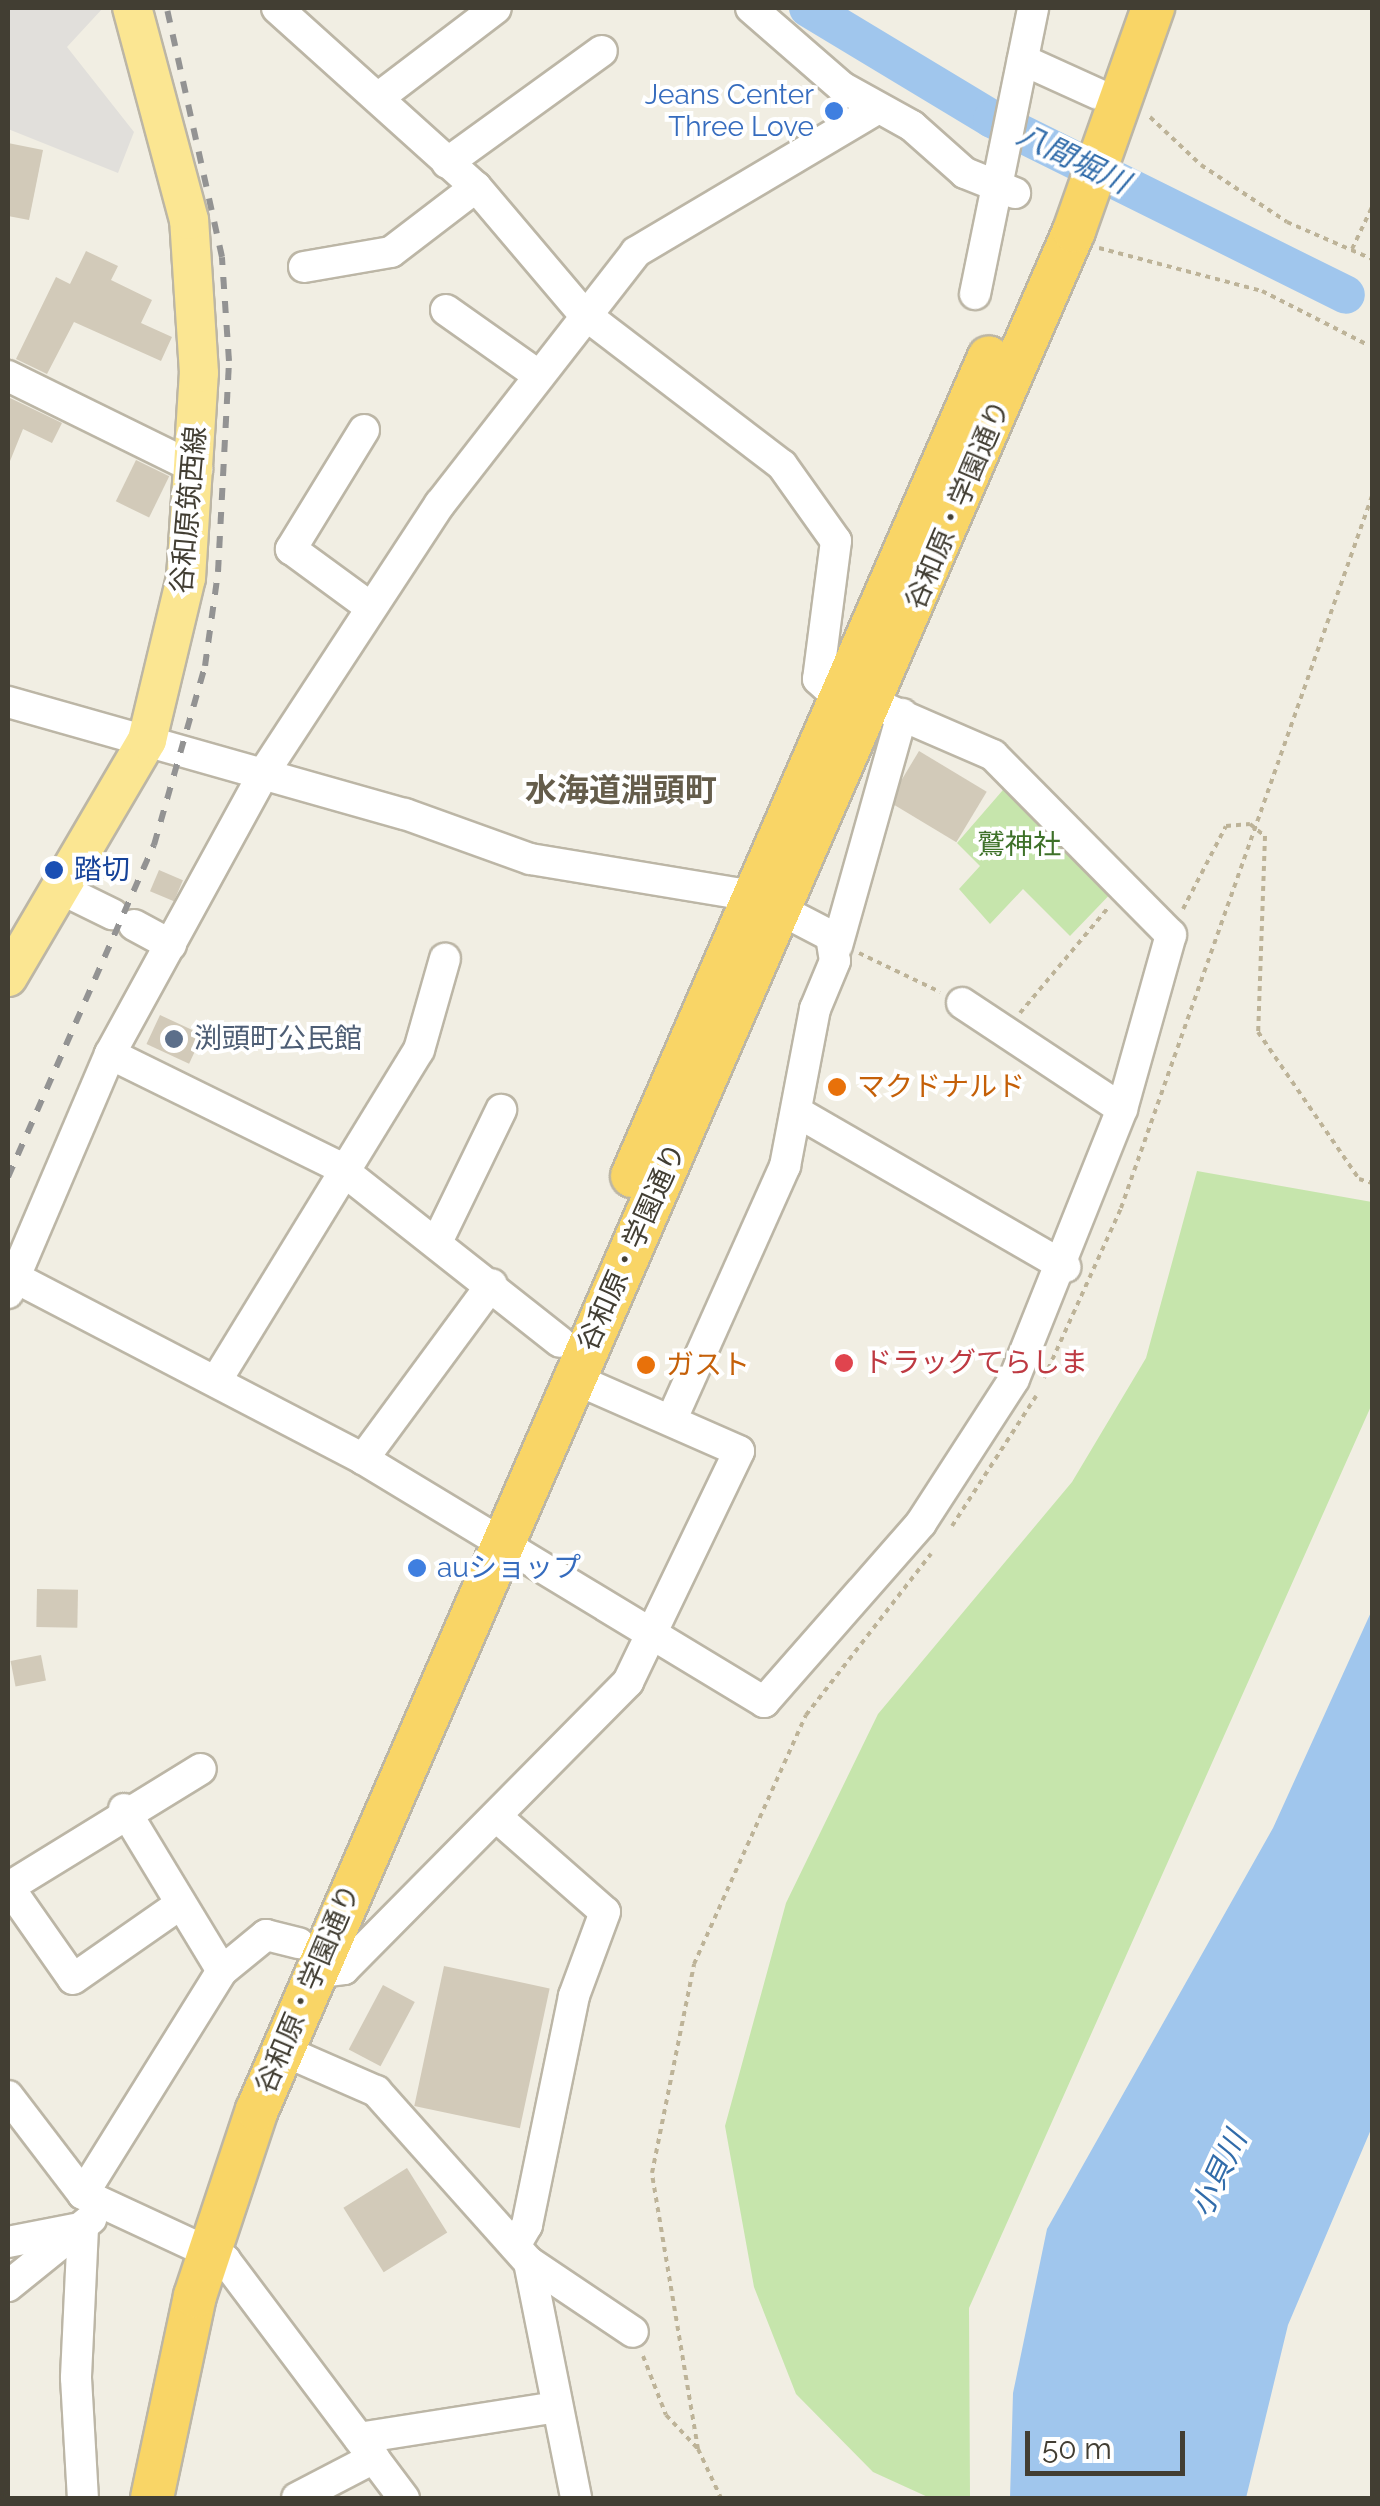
<!DOCTYPE html>
<meta charset="utf-8">
<style>
body{margin:0}
#map{position:relative;width:1380px;height:2506px;overflow:hidden;background:#f1eee3;font-family:Raleway,"Noto Sans JP",sans-serif}
div>[style]{position:absolute}
.green>*{inset:0;background:#c6e5ac}
.parking>*{inset:0;background:#e1dfdb}
.water>*{inset:0;background:#a0c6ed}
.river>*{height:38px;margin:-19px;padding:0 19px;transform-origin:19px;border-radius:19px;background:#a0c6ed}
.building>*{inset:0;background:#d2cab9;transform-origin:0 0}
.path>*{height:4px;margin-top:-2px;transform-origin:0;background:repeating-linear-gradient(90deg,#bdb398 0 5px,transparent 0 10px)}
.roads{filter:drop-shadow(2px 0 #bcb6a6) drop-shadow(-2px 0 #bcb6a6) drop-shadow(0 2px #bcb6a6) drop-shadow(0 -2px #bcb6a6)}
.minor>*{height:30px;margin:-15px;padding:0 15px;transform-origin:15px;border-radius:15px;background:#fff}
.major>*{height:38px;margin:-19px;padding:0 19px;transform-origin:19px;border-radius:19px;background:#fbe692}
.highway>*{height:42px;margin:-21px;padding:0 21px;transform-origin:21px;border-radius:21px;background:#f9d566}
.rail>*{height:6px;margin-top:-3px;transform-origin:0;background:repeating-linear-gradient(90deg,#939393 0 12px,transparent 0 24px)}
.dots>*{width:28px;height:28px;translate:-50% -50%;box-sizing:border-box;border:5px solid #fff;border-radius:50%}
span{translate:-50% -50%;white-space:nowrap;text-align:center;line-height:1.15;-webkit-text-stroke:8px #fff;paint-order:stroke}
.shop-label{font-size:28px;color:#366cbe}
.right{translate:-100% -50%;text-align:right}
.left{translate:0 -50%;text-align:left}
.street-label{font-size:28px;color:#423e33}
.park-label{font-size:28px;color:#3e7129}
.transit-label{font-size:28px;color:#164399}
.service-label{font-size:28px;color:#4e5e75}
.food-label{font-size:28px;color:#c56008}
.health-label{font-size:28px;color:#be3a42}
.water-label{font-size:30px;color:#316caa;font-style:italic}
.quarter-label{font-size:32px;color:#655d4b;font-weight:700}
.frame{position:absolute;inset:0;border:10px solid #423e33;pointer-events:none}
.scale{position:absolute;left:1025px;top:2431px;width:160px;height:45px;box-sizing:border-box;border:5px solid #423e33;border-top:0;padding-left:12px;font-size:30px;line-height:35px;white-space:nowrap;color:#423e33;-webkit-text-stroke:8px #fff;paint-order:stroke}
</style>
<div id="map">
<div class="green">
<div style="clip-path:polygon(1009px 783px,1118px 886px,1070px 936px,1023px 889px,990px 924px,959px 889px,980px 866px,957px 843px)"></div>
<div style="clip-path:polygon(1197px 1171px,1372px 1202px,1372px 1404px,969px 2308px,970px 2498px,930px 2498px,873px 2472px,796px 2394px,754px 2287px,725px 2126px,786px 1903px,878px 1714px,1072px 1482px,1146px 1358px)"></div>
</div>
<div class="parking">
<div style="clip-path:polygon(8px 8px,103px 8px,67px 47px,134px 132px,118px 173px,8px 129px)"></div>
</div>
<div class="water">
<div style="clip-path:polygon(1372px 1610px,1372px 2127px,1288px 2325px,1246px 2498px,1010px 2498px,1013px 2393px,1047px 2229px,1273px 1828px)"></div>
</div>
<div class="river">
<div style="left:808px;top:8px;width:215px;rotate:31.1deg"></div>
<div style="left:992px;top:119px;width:395px;rotate:26.4deg"></div>
</div>
<div class="building">
<div style="clip-path:polygon(8px 143px,43px 150px,29px 220px,8px 216px)"></div>
<div style="clip-path:polygon(86px 251px,118px 266px,111px 280px,152px 300px,141px 323px,172px 337px,161px 361px,74px 322px,47px 374px,16px 359px,56px 277px,70px 284px)"></div>
<div style="clip-path:polygon(8px 397px,62px 423px,52px 443px,23px 429px,8px 466px)"></div>
<div style="left:136px;top:460px;width:37px;height:46px;rotate:26deg"></div>
<div style="left:919px;top:751px;width:79px;height:59px;rotate:31deg"></div>
<div style="left:159px;top:870px;width:26px;height:23px;rotate:23deg"></div>
<div style="left:160px;top:1015px;width:47px;height:32px;rotate:25deg"></div>
<div style="left:37px;top:1589px;width:41px;height:38px;rotate:1deg"></div>
<div style="left:41px;top:1655px;width:26px;height:31px;rotate:79deg"></div>
<div style="left:444px;top:1966px;width:108px;height:143px;rotate:12deg"></div>
<div style="left:383px;top:1985px;width:36px;height:73px;rotate:28deg"></div>
<div style="left:407px;top:2168px;width:76px;height:75px;rotate:58deg"></div>
</div>
<div class="path">
<div style="left:1150px;top:117px;width:70px;rotate:43.3deg"></div>
<div style="left:1201px;top:165px;width:103px;rotate:33.5deg"></div>
<div style="left:1287px;top:222px;width:93px;rotate:23.5deg"></div>
<div style="left:1099px;top:248px;width:169px;rotate:14.8deg"></div>
<div style="left:1262px;top:291px;width:117px;rotate:27deg"></div>
<div style="left:1352px;top:249px;width:47px;rotate:-64.5deg"></div>
<div style="left:1183px;top:909px;width:93px;rotate:-62.6deg"></div>
<div style="left:1226px;top:826px;width:24px;rotate:-5deg"></div>
<div style="left:1250px;top:824px;width:19px;rotate:39deg"></div>
<div style="left:1265px;top:836px;width:196px;rotate:92deg"></div>
<div style="left:1258px;top:1032px;width:178px;rotate:55.5deg"></div>
<div style="left:1359px;top:1179px;width:14px;rotate:17deg"></div>
<div style="left:859px;top:953px;width:90px;rotate:25.7deg"></div>
<div style="left:1020px;top:1013px;width:136px;rotate:-50.1deg"></div>
<div style="left:1044px;top:1378px;width:187px;rotate:-65.6deg"></div>
<div style="left:1121px;top:1208px;width:755px;rotate:-70.58deg"></div>
<div style="left:952px;top:1526px;width:155px;rotate:-57.1deg"></div>
<div style="left:643px;top:2356px;width:63px;rotate:68.7deg"></div>
<div style="left:666px;top:2415px;width:47px;rotate:46.7deg"></div>
<div style="left:698px;top:2449px;width:54px;rotate:64.9deg"></div>
<div style="left:698px;top:2449px;width:280px;rotate:-99.5deg"></div>
<div style="left:652px;top:2173px;width:213px;rotate:-78.6deg"></div>
<div style="left:694px;top:1964px;width:273px;rotate:-65.8deg"></div>
<div style="left:806px;top:1715px;width:204px;rotate:-52.2deg"></div>
</div>
<div class="roads">
<div class="minor">
<div style="left:277px;top:8px;width:268px;rotate:42deg"></div>
<div style="left:476px;top:187px;width:165px;rotate:49.7deg"></div>
<div style="left:583px;top:313px;width:250px;rotate:37.4deg"></div>
<div style="left:782px;top:465px;width:93px;rotate:54.6deg"></div>
<div style="left:836px;top:541px;width:139px;rotate:97.4deg"></div>
<div style="left:818px;top:679px;width:30px;rotate:42deg"></div>
<div style="left:751px;top:8px;width:121px;rotate:41deg"></div>
<div style="left:842px;top:87px;width:80px;rotate:29.1deg"></div>
<div style="left:912px;top:126px;width:71px;rotate:41.6deg"></div>
<div style="left:965px;top:173px;width:54px;rotate:21.8deg"></div>
<div style="left:1023px;top:60px;width:82px;rotate:24.4deg"></div>
<div style="left:378px;top:98px;width:148px;rotate:-37.3deg"></div>
<div style="left:447px;top:163px;width:191px;rotate:-35.9deg"></div>
<div style="left:304px;top:267px;width:88px;rotate:-9.8deg"></div>
<div style="left:391px;top:252px;width:107px;rotate:-37.4deg"></div>
<div style="left:975px;top:294px;width:292px;rotate:-78.5deg"></div>
<div style="left:446px;top:310px;width:113px;rotate:35.2deg"></div>
<div style="left:8px;top:376px;width:211px;rotate:26.2deg"></div>
<div style="left:364px;top:430px;width:140px;rotate:121.5deg"></div>
<div style="left:291px;top:549px;width:97px;rotate:36.2deg"></div>
<div style="left:8px;top:702px;width:412px;rotate:15.8deg"></div>
<div style="left:405px;top:814px;width:133px;rotate:19.8deg"></div>
<div style="left:530px;top:859px;width:227px;rotate:9.4deg"></div>
<div style="left:754px;top:896px;width:87px;rotate:27.5deg"></div>
<div style="left:831px;top:936px;width:25px;rotate:81deg"></div>
<div style="left:835px;top:961px;width:52px;rotate:112.6deg"></div>
<div style="left:815px;top:1009px;width:160px;rotate:100.8deg"></div>
<div style="left:785px;top:1166px;width:277px;rotate:114.1deg"></div>
<div style="left:63px;top:890px;width:55px;rotate:26.1deg"></div>
<div style="left:134px;top:925px;width:42px;rotate:28.4deg"></div>
<div style="left:837px;top:946px;width:241px;rotate:-74.3deg"></div>
<div style="left:962px;top:1003px;width:192px;rotate:33.5deg"></div>
<div style="left:110px;top:1054px;width:252px;rotate:26.2deg"></div>
<div style="left:336px;top:1165px;width:285px;rotate:38.3deg"></div>
<div style="left:797px;top:1112px;width:310px;rotate:30deg"></div>
<div style="left:437px;top:1242px;width:147px;rotate:-64.1deg"></div>
<div style="left:14px;top:1277px;width:394px;rotate:27.5deg"></div>
<div style="left:363px;top:1459px;width:469px;rotate:31.2deg"></div>
<div style="left:764px;top:1702px;width:238px;rotate:-48.7deg"></div>
<div style="left:921px;top:1523px;width:171px;rotate:-57.1deg"></div>
<div style="left:1014px;top:1379px;width:291px;rotate:-68.2deg"></div>
<div style="left:1122px;top:1109px;width:181px;rotate:-74.3deg"></div>
<div style="left:1171px;top:935px;width:253px;rotate:-134.7deg"></div>
<div style="left:993px;top:755px;width:131px;rotate:-156.6deg"></div>
<div style="left:8px;top:1293px;width:260px;rotate:-66.9deg"></div>
<div style="left:110px;top:1054px;width:319px;rotate:-61.3deg"></div>
<div style="left:263px;top:774px;width:323px;rotate:-56.8deg"></div>
<div style="left:440px;top:504px;width:319px;rotate:-52.1deg"></div>
<div style="left:636px;top:252px;width:280px;rotate:-30.7deg"></div>
<div style="left:216px;top:1381px;width:388px;rotate:-58.5deg"></div>
<div style="left:419px;top:1050px;width:95px;rotate:-74.1deg"></div>
<div style="left:363px;top:1459px;width:217px;rotate:-53.6deg"></div>
<div style="left:124px;top:1809px;width:189px;rotate:58.8deg"></div>
<div style="left:498px;top:1818px;width:142px;rotate:41.3deg"></div>
<div style="left:605px;top:1912px;width:90px;rotate:110.3deg"></div>
<div style="left:574px;top:1996px;width:234px;rotate:101.6deg"></div>
<div style="left:527px;top:2225px;width:24px;rotate:120deg"></div>
<div style="left:8px;top:1886px;width:113px;rotate:55deg"></div>
<div style="left:73px;top:1979px;width:129px;rotate:-34.9deg"></div>
<div style="left:9px;top:1887px;width:225px;rotate:-31.6deg"></div>
<div style="left:313px;top:1973px;width:31px;rotate:-7deg"></div>
<div style="left:344px;top:1969px;width:404px;rotate:-45.3deg"></div>
<div style="left:628px;top:1682px;width:256px;rotate:-64.3deg"></div>
<div style="left:739px;top:1451px;width:181px;rotate:-156.3deg"></div>
<div style="left:282px;top:2050px;width:103px;rotate:23.6deg"></div>
<div style="left:376px;top:2091px;width:229px;rotate:48.2deg"></div>
<div style="left:529px;top:2262px;width:125px;rotate:33.9deg"></div>
<div style="left:8px;top:2096px;width:123px;rotate:52.6deg"></div>
<div style="left:83px;top:2194px;width:157px;rotate:24.9deg"></div>
<div style="left:225px;top:2260px;width:298px;rotate:53.1deg"></div>
<div style="left:83px;top:2194px;width:263px;rotate:-58.1deg"></div>
<div style="left:222px;top:1971px;width:57px;rotate:-39.3deg"></div>
<div style="left:266px;top:1935px;width:34px;rotate:14deg"></div>
<div style="left:83px;top:2228px;width:150px;rotate:92.7deg"></div>
<div style="left:76px;top:2378px;width:120px;rotate:86.7deg"></div>
<div style="left:8px;top:2242px;width:68px;rotate:-11deg"></div>
<div style="left:529px;top:2262px;width:241px;rotate:78.7deg"></div>
<div style="left:8px;top:2286px;width:107px;rotate:-38.9deg"></div>
<div style="left:359px;top:2438px;width:199px;rotate:-8.9deg"></div>
<div style="left:297px;top:2498px;width:87px;rotate:-27.5deg"></div>
</div>
<div class="major">
<div style="left:8px;top:977px;width:275px;rotate:-59.6deg"></div>
<div style="left:147px;top:740px;width:167px;rotate:-76.5deg"></div>
<div style="left:186px;top:578px;width:205px;rotate:-86.4deg"></div>
<div style="left:199px;top:373px;width:153px;rotate:-93.7deg"></div>
<div style="left:189px;top:220px;width:220px;rotate:-105deg"></div>
</div>
<div class="highway">
<div style="left:632px;top:1176px;width:893px;rotate:-66.45deg"></div>
<div style="left:152px;top:2498px;width:207px;rotate:-78deg"></div>
<div style="left:195px;top:2296px;width:196px;rotate:-71.6deg"></div>
<div style="left:257px;top:2110px;width:2049px;rotate:-66.5deg"></div>
<div style="left:1074px;top:231px;width:237px;rotate:-70.5deg"></div>
</div>
</div>
<div class="rail">
<div style="left:8px;top:1177px;width:363px;rotate:-66.3deg"></div>
<div style="left:154px;top:845px;width:186px;rotate:-74.1deg"></div>
<div style="left:205px;top:666px;width:95px;rotate:-82.1deg"></div>
<div style="left:218px;top:572px;width:211px;rotate:-87deg"></div>
<div style="left:229px;top:361px;width:104px;rotate:-93.9deg"></div>
<div style="left:222px;top:257px;width:255px;rotate:-102.5deg"></div>
</div>
<div class="dots">
<div style="left:834px;top:111px;background:#3f7fe0"></div>
<div style="left:54px;top:870px;background:#1a4fb4"></div>
<div style="left:174px;top:1039px;background:#5c6f8a"></div>
<div style="left:837px;top:1087px;background:#e8710a"></div>
<div style="left:844px;top:1363px;background:#e0444e"></div>
<div style="left:646px;top:1365px;background:#e8710a"></div>
<div style="left:417px;top:1568px;background:#3f7fe0"></div>
</div>
<div class="shop-label">
<span class="right" style="left:814px;top:111px">Jeans Center<br>Three Love</span>
<span class="left" style="left:437px;top:1568px">auショップ</span>
</div>
<div class="street-label">
<span style="left:958px;top:505px;rotate:-67deg">谷和原・学園通り</span>
<span style="left:189px;top:510px;rotate:-85deg">谷和原筑西線</span>
<span style="left:632px;top:1247px;rotate:-66deg">谷和原・学園通り</span>
<span style="left:308px;top:1989px;rotate:-67deg">谷和原・学園通り</span>
</div>
<div class="park-label">
<span style="left:1019px;top:845px">鷲神社</span>
</div>
<div class="transit-label">
<span class="left" style="left:74px;top:870px">踏切</span>
</div>
<div class="service-label">
<span class="left" style="left:194px;top:1039px">渕頭町公民館</span>
</div>
<div class="food-label">
<span class="left" style="left:857px;top:1087px">マクドナルド</span>
<span class="left" style="left:666px;top:1365px">ガスト</span>
</div>
<div class="health-label">
<span class="left" style="left:864px;top:1363px">ドラッグてらしま</span>
</div>
<div class="water-label">
<span style="left:1073px;top:159px;rotate:26deg">八間堀川</span>
<span style="left:1219px;top:2174px;rotate:-65deg">小貝川</span>
</div>
<div class="quarter-label">
<span style="left:621px;top:790px">水海道淵頭町</span>
</div>
<div class="frame"></div>
<div class="scale">50 m</div>
</div>
